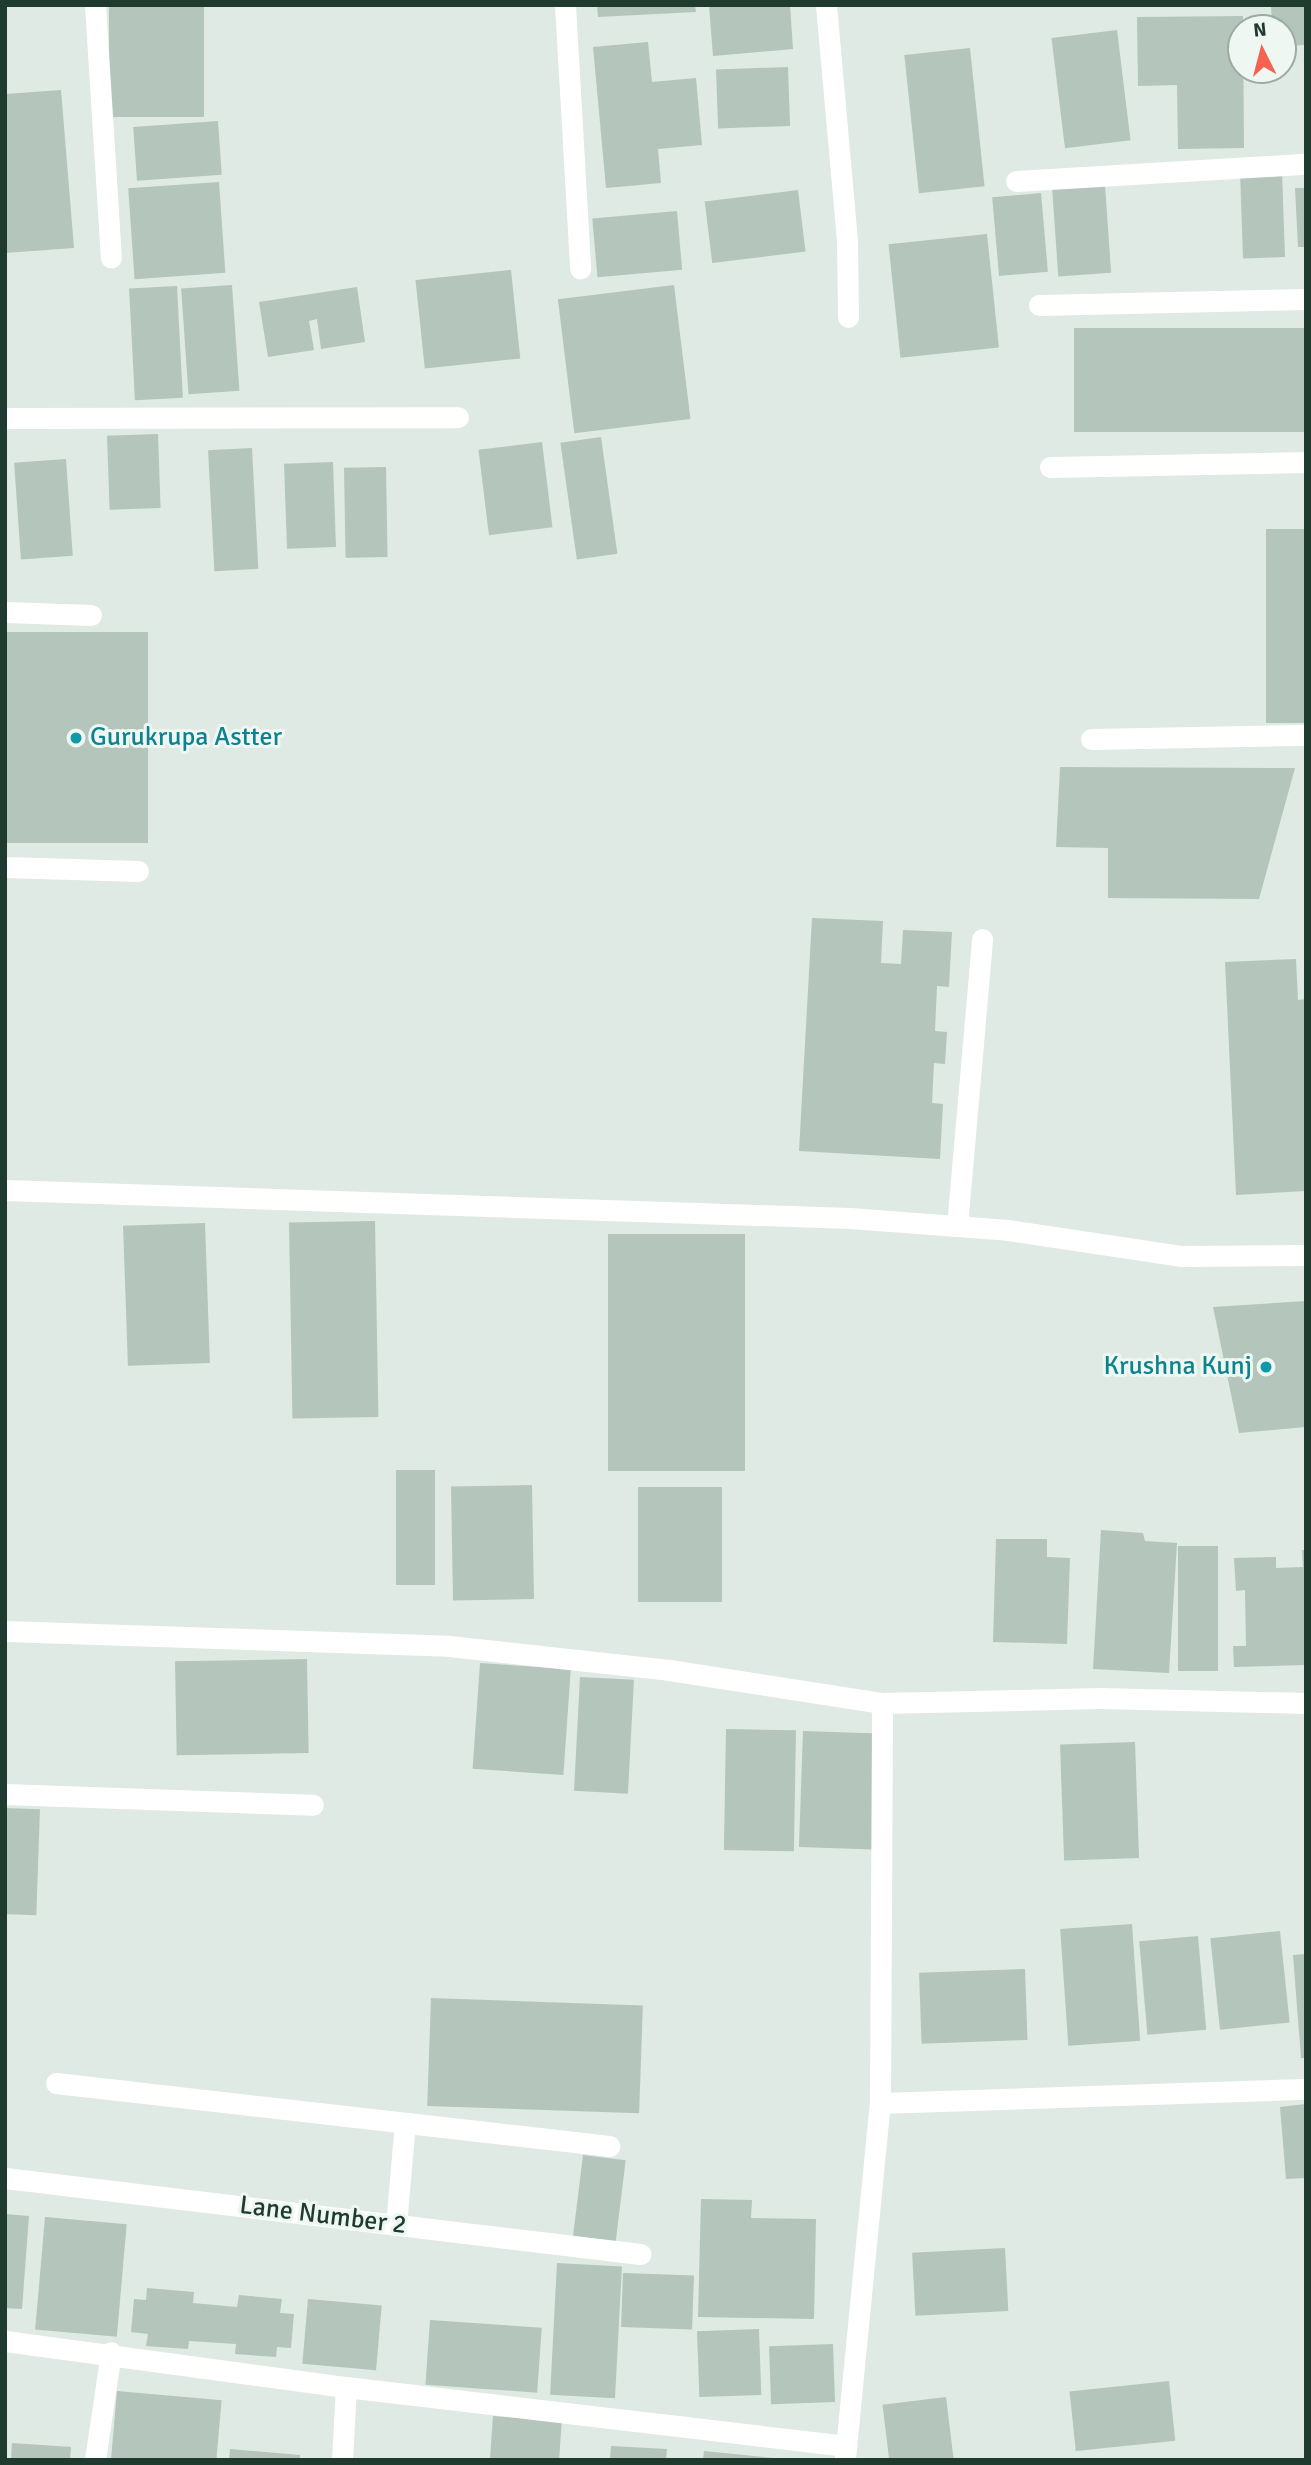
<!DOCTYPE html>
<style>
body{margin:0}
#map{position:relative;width:1311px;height:2465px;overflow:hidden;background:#deeae3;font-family:Signika,sans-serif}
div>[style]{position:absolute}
.building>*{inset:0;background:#b4c5bc;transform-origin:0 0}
.service>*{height:21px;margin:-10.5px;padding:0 10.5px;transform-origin:10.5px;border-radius:10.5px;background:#fff}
.minor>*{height:21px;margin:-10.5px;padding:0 10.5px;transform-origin:10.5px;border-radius:10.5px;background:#fff}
.dots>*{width:19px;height:19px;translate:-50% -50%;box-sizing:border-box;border:4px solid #eff7f2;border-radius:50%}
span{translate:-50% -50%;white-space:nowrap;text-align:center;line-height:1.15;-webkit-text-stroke:6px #eff7f2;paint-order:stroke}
.culture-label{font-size:26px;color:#0d838f}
.left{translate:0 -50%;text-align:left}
.right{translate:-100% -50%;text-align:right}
.street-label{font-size:26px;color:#1f3a2f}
.frame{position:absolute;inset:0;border:7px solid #1f3a2f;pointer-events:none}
.north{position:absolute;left:1227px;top:14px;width:70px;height:70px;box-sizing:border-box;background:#eff7f2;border:2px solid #9caba4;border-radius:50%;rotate:354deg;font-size:19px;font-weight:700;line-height:28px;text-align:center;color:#1f3a2f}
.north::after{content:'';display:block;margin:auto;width:24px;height:32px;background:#f56252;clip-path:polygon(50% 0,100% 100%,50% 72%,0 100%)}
</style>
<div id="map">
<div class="building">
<div style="left:109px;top:5px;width:95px;height:112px"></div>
<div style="clip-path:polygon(597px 5px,695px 5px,696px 12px,598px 17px)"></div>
<div style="clip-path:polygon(709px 5px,790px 5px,793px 49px,713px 56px)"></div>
<div style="clip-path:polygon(1271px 5px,1306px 5px,1306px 45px,1283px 46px,1283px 28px,1272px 28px)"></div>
<div style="clip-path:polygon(1243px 16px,1244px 148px,1178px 149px,1177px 85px,1138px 86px,1137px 17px)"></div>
<div style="left:1117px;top:30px;width:111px;height:66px;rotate:83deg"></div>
<div style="clip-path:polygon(648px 42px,652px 82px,696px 78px,702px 145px,658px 149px,661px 183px,606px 188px,593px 47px)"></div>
<div style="left:970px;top:48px;width:139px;height:66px;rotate:84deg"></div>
<div style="left:788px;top:67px;width:59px;height:72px;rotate:88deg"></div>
<div style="clip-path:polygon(61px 90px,74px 248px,5px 253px,5px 94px)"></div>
<div style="left:218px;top:121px;width:54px;height:85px;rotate:86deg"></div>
<div style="left:1282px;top:171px;width:86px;height:42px;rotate:88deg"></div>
<div style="left:219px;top:182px;width:91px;height:91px;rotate:86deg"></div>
<div style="left:1105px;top:185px;width:88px;height:53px;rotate:86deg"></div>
<div style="clip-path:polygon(1295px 188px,1306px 188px,1306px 247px,1298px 247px)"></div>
<div style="left:798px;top:190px;width:62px;height:94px;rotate:83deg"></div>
<div style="left:1041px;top:193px;width:79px;height:49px;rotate:85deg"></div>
<div style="left:677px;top:211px;width:59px;height:85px;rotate:85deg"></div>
<div style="left:987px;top:234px;width:114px;height:99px;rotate:84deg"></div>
<div style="left:511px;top:270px;width:89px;height:96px;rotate:84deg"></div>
<div style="left:232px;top:285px;width:106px;height:51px;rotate:86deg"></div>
<div style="left:674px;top:285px;width:135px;height:117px;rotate:83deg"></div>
<div style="left:177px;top:286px;width:112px;height:48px;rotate:87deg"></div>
<div style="clip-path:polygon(357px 287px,365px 342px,321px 349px,317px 319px,309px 321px,314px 350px,268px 357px,259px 302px)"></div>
<div style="left:1306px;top:328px;width:104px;height:232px;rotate:90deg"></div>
<div style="left:158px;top:434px;width:74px;height:51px;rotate:88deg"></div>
<div style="left:601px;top:437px;width:118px;height:41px;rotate:82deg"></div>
<div style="left:542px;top:442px;width:86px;height:64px;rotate:83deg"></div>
<div style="left:252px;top:448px;width:121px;height:44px;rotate:87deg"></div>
<div style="left:66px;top:459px;width:97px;height:52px;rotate:86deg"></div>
<div style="left:333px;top:462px;width:85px;height:49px;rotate:88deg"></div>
<div style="left:386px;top:467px;width:90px;height:42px;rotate:89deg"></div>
<div style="left:1266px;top:529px;width:40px;height:194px"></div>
<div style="left:148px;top:632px;width:211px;height:143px;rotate:90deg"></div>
<div style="clip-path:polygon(1060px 767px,1295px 768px,1259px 899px,1108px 898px,1108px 848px,1056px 847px)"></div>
<div style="clip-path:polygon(812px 918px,883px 921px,881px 963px,901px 964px,903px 930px,952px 932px,949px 987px,937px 986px,935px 1031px,947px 1032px,945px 1064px,934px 1063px,932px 1103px,943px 1104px,940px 1159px,799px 1151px)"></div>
<div style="clip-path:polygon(1296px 959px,1298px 1000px,1306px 999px,1306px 1191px,1236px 1195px,1225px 962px)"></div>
<div style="left:375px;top:1221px;width:196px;height:86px;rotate:89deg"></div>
<div style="left:205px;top:1223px;width:140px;height:82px;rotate:88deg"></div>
<div style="left:608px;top:1234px;width:137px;height:237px"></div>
<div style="clip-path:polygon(1306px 1301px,1306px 1427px,1239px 1433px,1213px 1307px)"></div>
<div style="left:396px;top:1470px;width:39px;height:115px"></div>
<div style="left:532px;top:1485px;width:114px;height:81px;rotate:89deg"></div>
<div style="left:638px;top:1487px;width:84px;height:115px"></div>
<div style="clip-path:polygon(1101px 1530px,1143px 1533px,1145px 1541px,1177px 1543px,1169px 1673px,1093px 1669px)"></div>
<div style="clip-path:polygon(996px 1539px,1047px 1539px,1047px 1557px,1070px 1558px,1067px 1644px,993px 1642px)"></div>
<div style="left:1178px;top:1546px;width:40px;height:125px"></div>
<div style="clip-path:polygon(1302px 1550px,1306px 1550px,1306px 1665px,1234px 1667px,1233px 1646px,1246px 1646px,1245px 1590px,1236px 1591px,1234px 1558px,1276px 1557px,1276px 1568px,1303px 1567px)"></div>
<div style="left:307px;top:1659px;width:94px;height:132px;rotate:89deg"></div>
<div style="left:480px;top:1663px;width:91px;height:106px;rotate:4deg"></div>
<div style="left:580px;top:1677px;width:54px;height:114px;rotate:3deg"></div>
<div style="left:726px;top:1729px;width:70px;height:121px;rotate:1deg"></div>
<div style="left:803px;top:1731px;width:75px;height:116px;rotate:2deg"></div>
<div style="left:1135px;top:1742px;width:116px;height:75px;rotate:88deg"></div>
<div style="left:5px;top:1808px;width:35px;height:106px;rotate:2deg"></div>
<div style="left:1132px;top:1924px;width:117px;height:72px;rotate:86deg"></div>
<div style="left:1280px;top:1931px;width:92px;height:70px;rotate:84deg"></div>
<div style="left:1198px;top:1936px;width:94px;height:59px;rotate:85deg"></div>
<div style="clip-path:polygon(1306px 1954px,1306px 2058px,1301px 2058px,1293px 1955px)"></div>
<div style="left:1025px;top:1969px;width:71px;height:106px;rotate:88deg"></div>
<div style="left:431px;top:1998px;width:212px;height:108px;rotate:2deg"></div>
<div style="clip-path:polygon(1306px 2104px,1306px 2178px,1286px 2179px,1280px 2107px)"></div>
<div style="left:583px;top:2155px;width:43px;height:85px;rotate:7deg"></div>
<div style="clip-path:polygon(701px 2199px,752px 2200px,751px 2218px,816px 2219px,814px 2319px,698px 2317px)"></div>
<div style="clip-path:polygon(5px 2214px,29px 2216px,22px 2309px,5px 2308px)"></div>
<div style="left:45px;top:2217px;width:82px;height:113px;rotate:5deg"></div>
<div style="left:1005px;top:2248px;width:63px;height:93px;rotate:87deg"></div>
<div style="left:557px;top:2263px;width:65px;height:132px;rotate:3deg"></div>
<div style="left:623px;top:2273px;width:71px;height:54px;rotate:2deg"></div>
<div style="clip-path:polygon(147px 2288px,194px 2292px,193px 2303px,237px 2307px,239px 2295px,282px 2299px,280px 2313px,294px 2314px,291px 2348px,277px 2347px,276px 2357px,235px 2354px,236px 2344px,189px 2341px,188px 2349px,146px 2346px,148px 2334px,131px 2332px,134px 2299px,146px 2300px)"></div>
<div style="left:308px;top:2299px;width:74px;height:65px;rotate:5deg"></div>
<div style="left:430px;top:2320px;width:112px;height:65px;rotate:4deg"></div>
<div style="left:759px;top:2329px;width:66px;height:62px;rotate:88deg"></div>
<div style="left:833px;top:2344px;width:58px;height:64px;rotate:88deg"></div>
<div style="left:1169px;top:2381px;width:60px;height:100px;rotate:84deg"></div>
<div style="left:117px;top:2391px;width:105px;height:69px;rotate:5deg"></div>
<div style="left:946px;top:2397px;width:64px;height:64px;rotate:83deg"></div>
<div style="left:493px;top:2416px;width:69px;height:44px;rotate:4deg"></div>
<div style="clip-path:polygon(12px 2443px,71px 2447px,70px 2460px,11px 2460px)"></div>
<div style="clip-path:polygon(611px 2446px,667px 2449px,666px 2460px,610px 2460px)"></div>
<div style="clip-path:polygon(230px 2449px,300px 2455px,300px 2460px,229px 2460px)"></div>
<div style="clip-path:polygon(704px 2451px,773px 2458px,773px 2460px,703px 2460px)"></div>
</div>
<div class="service">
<div style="left:1039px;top:305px;width:267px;rotate:-1.3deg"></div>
<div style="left:1050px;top:467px;width:256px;rotate:-1.1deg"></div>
<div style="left:5px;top:612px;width:86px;rotate:2deg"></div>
<div style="left:5px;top:867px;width:133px;rotate:1.7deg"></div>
<div style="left:957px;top:1226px;width:288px;rotate:-85deg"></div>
<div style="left:56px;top:2083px;width:557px;rotate:6.5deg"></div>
<div style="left:396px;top:2225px;width:102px;rotate:-85deg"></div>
<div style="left:95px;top:2460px;width:109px;rotate:-81.6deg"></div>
</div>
<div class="minor">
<div style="left:95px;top:5px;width:253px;rotate:86.4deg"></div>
<div style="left:565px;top:5px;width:264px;rotate:86.7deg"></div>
<div style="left:826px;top:5px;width:237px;rotate:84.9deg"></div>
<div style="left:847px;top:241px;width:76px;rotate:89.2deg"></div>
<div style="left:1016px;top:181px;width:290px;rotate:-3.4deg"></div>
<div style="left:5px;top:418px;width:453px;rotate:-0.1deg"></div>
<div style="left:1091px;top:739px;width:215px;rotate:-1.1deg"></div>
<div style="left:5px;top:1190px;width:845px;rotate:1.9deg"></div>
<div style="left:850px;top:1218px;width:158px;rotate:4.3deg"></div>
<div style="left:1008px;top:1230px;width:176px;rotate:8.5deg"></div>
<div style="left:1182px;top:1256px;width:124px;rotate:-0.5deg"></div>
<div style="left:5px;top:1631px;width:444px;rotate:1.9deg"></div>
<div style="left:449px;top:1646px;width:221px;rotate:6.2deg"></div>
<div style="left:669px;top:1670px;width:216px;rotate:8.8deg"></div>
<div style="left:882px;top:1703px;width:219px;rotate:-1.3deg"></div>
<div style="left:1101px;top:1698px;width:205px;rotate:1.4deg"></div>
<div style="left:5px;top:1794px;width:308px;rotate:2deg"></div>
<div style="left:880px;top:2103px;width:426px;rotate:-1.9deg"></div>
<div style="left:5px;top:2178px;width:640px;rotate:6.82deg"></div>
<div style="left:5px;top:2341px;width:344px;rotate:7.7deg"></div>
<div style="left:346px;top:2387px;width:504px;rotate:6.72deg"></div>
<div style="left:845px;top:2458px;width:357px;rotate:-84.4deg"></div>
<div style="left:880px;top:2103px;width:400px;rotate:-89.7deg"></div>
<div style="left:342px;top:2460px;width:73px;rotate:-86.9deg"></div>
</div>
<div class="dots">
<div style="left:76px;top:738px;background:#0f9aa8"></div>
<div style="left:1266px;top:1367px;background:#0f9aa8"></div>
</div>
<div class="culture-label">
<span class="left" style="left:90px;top:738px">Gurukrupa Astter</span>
<span class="right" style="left:1252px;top:1367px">Krushna Kunj</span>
</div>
<div class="street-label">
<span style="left:323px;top:2216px;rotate:7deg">Lane Number 2</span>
</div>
<div class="frame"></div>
<div class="north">N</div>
</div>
